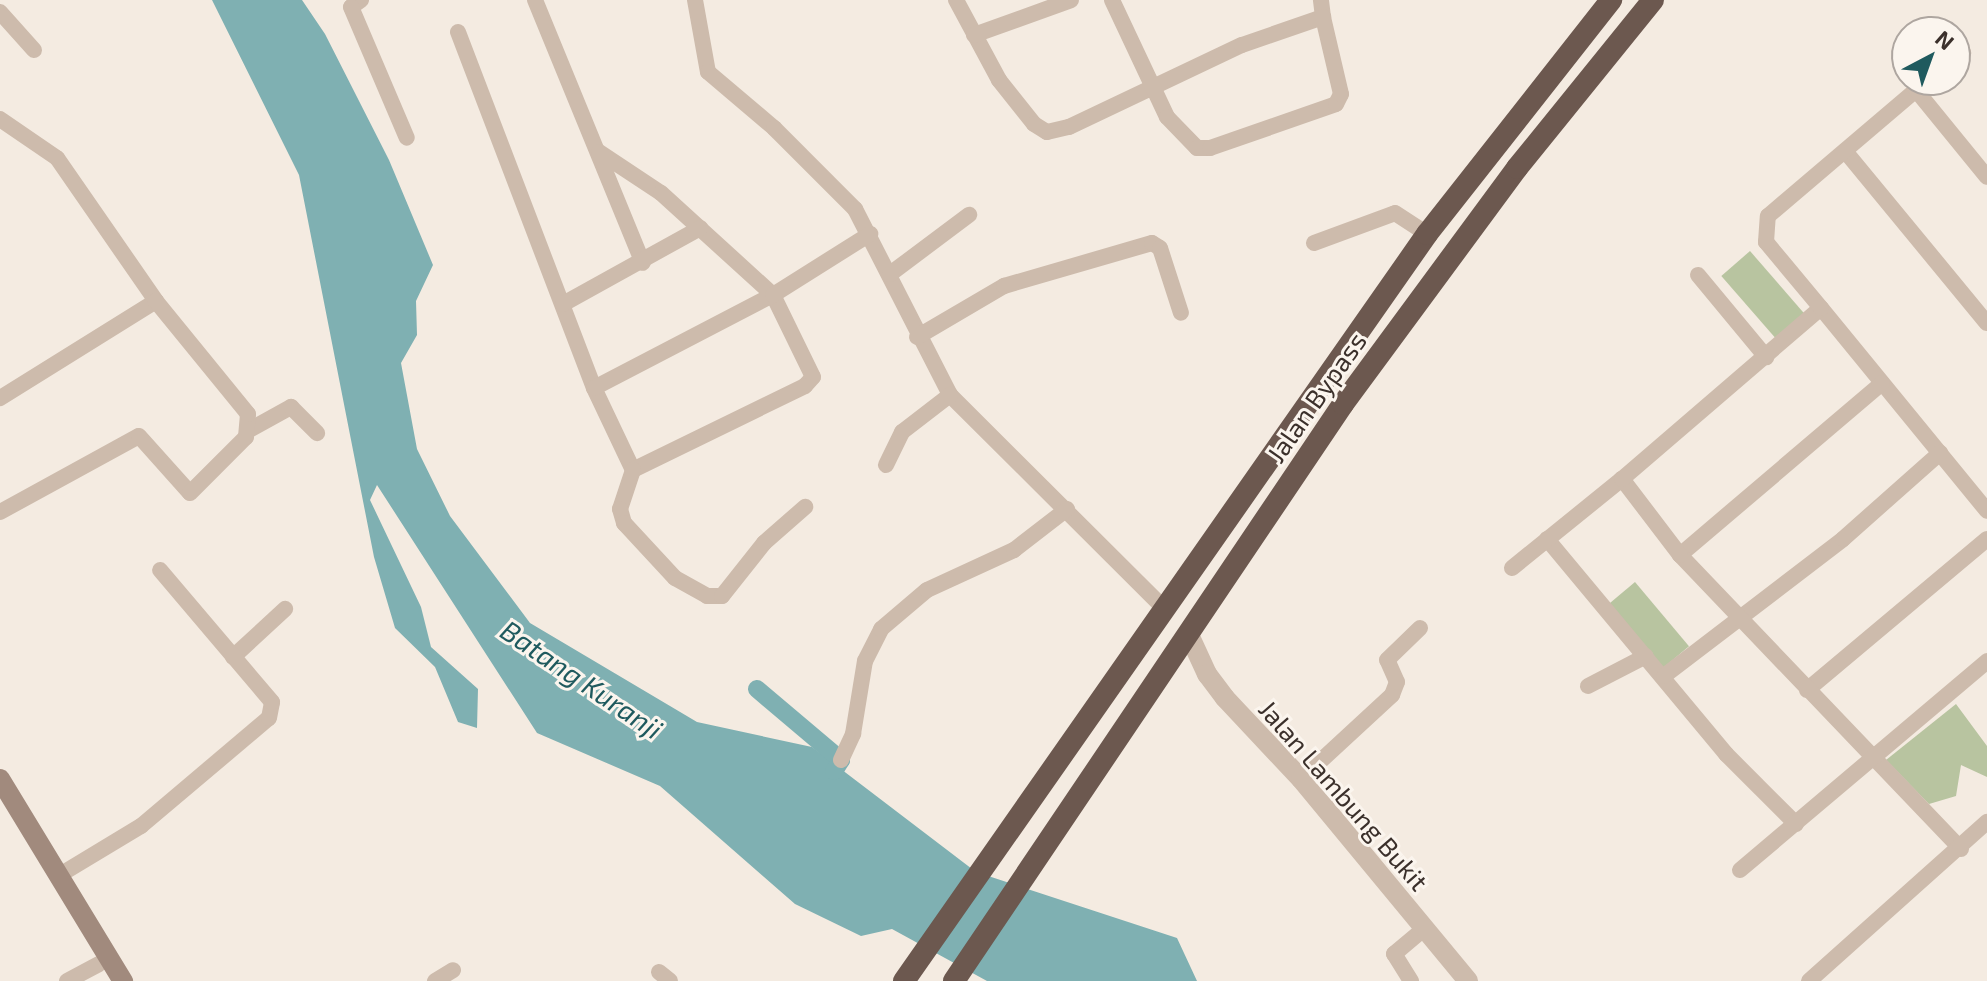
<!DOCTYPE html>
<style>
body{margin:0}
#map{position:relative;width:1987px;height:981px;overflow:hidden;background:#f4ebe1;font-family:"Exo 2",sans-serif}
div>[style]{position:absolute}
.green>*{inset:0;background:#b8c4a0;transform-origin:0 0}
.water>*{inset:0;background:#7fb0b2}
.canal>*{height:18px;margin:-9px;padding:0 9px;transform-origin:9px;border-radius:9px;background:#7fb0b2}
.minor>*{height:16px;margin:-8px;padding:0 8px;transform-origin:8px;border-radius:8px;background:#cdbbac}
.tertiary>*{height:20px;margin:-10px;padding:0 10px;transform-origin:10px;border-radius:10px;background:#cdbbac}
.secondary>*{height:20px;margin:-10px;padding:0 10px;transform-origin:10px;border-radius:10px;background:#a18a7d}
.trunk>*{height:22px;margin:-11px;padding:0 11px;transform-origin:11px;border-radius:11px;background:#6c584f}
span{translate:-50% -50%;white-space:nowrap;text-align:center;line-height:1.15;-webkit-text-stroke:6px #fbf5ee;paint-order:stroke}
.street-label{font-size:26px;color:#3b302b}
.water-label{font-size:28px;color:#1f5a5e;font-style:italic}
.north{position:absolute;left:1891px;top:16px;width:80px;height:80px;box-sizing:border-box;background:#fbf5ee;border:2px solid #aea6a0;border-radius:50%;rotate:41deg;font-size:22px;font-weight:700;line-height:32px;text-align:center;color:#3b302b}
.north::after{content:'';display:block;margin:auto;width:28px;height:36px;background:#1f5a5e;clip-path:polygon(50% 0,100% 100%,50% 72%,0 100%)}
</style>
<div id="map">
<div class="green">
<div style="left:1750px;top:251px;width:84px;height:38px;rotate:49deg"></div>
<div style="left:1635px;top:582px;width:84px;height:35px;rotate:50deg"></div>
<div style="clip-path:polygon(1956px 704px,1987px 746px,1987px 777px,1961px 765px,1956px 796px,1929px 804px,1886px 760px)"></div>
</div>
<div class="water">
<div style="clip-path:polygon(212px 0,302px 0,325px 34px,389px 160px,433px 265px,416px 301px,417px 335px,401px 363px,417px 449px,450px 516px,530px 623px,697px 722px,812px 747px,976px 872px,1177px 938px,1197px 981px,987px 981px,892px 929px,861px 936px,795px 904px,660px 786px,537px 733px,377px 485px,370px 500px,421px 607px,431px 647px,478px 689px,477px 728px,458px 722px,435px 667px,395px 628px,374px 557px,299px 175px)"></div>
</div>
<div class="canal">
<div style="left:757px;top:689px;width:110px;rotate:40.2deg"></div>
<div style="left:841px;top:760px;width:13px;rotate:122deg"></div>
</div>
<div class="minor">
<div style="left:361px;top:0;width:12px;rotate:145deg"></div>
<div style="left:351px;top:7px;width:142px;rotate:66.9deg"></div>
<div style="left:535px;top:0;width:284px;rotate:67.7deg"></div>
<div style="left:695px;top:0;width:73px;rotate:79.8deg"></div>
<div style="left:708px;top:72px;width:87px;rotate:40.3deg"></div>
<div style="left:774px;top:128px;width:115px;rotate:45deg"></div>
<div style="left:855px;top:209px;width:209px;rotate:62.9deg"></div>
<div style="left:950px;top:395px;width:301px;rotate:44.9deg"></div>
<div style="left:956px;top:0;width:91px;rotate:61.7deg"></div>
<div style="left:999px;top:80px;width:56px;rotate:51.5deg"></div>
<div style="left:1034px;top:124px;width:15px;rotate:32deg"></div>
<div style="left:1047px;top:132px;width:23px;rotate:-13deg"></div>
<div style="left:1069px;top:127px;width:191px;rotate:-25.4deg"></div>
<div style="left:1242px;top:45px;width:86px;rotate:-19.1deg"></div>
<div style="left:1323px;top:17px;width:17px;rotate:-97deg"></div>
<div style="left:1112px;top:0;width:129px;rotate:64.8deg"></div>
<div style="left:1167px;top:117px;width:43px;rotate:45.9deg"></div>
<div style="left:1197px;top:148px;width:13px"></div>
<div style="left:1210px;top:148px;width:133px;rotate:-19.2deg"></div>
<div style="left:1336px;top:104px;width:11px;rotate:-63deg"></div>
<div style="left:1341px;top:94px;width:79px;rotate:-103.2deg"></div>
<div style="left:0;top:12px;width:51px;rotate:48.2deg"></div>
<div style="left:458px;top:32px;width:381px;rotate:69.1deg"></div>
<div style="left:594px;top:388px;width:91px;rotate:64.6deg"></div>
<div style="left:974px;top:35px;width:103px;rotate:-19.8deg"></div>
<div style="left:1955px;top:60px;width:11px;rotate:-41deg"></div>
<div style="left:1916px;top:90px;width:16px;rotate:-38deg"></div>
<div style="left:0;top:119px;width:69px;rotate:34.4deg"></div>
<div style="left:57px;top:158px;width:174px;rotate:55.3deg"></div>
<div style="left:156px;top:301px;width:184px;rotate:148.1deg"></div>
<div style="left:1845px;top:151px;width:223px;rotate:50.5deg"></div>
<div style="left:599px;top:152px;width:74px;rotate:33.5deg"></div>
<div style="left:661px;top:193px;width:151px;rotate:42.3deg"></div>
<div style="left:773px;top:295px;width:91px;rotate:64deg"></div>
<div style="left:813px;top:377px;width:12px;rotate:132deg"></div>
<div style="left:805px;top:386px;width:191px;rotate:154deg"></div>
<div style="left:633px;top:470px;width:41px;rotate:108.4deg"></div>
<div style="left:620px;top:509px;width:15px;rotate:74deg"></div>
<div style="left:624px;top:523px;width:75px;rotate:47.2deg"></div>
<div style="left:675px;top:578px;width:37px;rotate:29deg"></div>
<div style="left:707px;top:596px;width:15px"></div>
<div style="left:722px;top:596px;width:68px;rotate:-51.6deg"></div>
<div style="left:764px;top:543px;width:55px;rotate:-41.3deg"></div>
<div style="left:1314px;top:243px;width:86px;rotate:-20.3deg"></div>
<div style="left:1395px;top:213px;width:38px;rotate:33deg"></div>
<div style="left:890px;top:274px;width:99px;rotate:-36.8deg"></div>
<div style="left:1698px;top:275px;width:107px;rotate:50.3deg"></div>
<div style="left:563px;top:304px;width:157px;rotate:-29deg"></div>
<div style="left:1821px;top:308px;width:262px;rotate:50.7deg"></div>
<div style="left:917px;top:337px;width:101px;rotate:-30.4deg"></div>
<div style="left:1004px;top:286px;width:154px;rotate:-16.2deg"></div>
<div style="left:1152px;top:243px;width:9px;rotate:32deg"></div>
<div style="left:1160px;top:248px;width:68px;rotate:72.1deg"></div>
<div style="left:594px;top:388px;width:202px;rotate:-27.5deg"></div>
<div style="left:773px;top:295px;width:115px;rotate:-32.2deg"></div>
<div style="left:251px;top:429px;width:46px;rotate:-28.8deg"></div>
<div style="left:291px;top:407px;width:37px;rotate:45deg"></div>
<div style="left:886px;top:465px;width:37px;rotate:-64deg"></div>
<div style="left:902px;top:432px;width:61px;rotate:-37.6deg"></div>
<div style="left:0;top:512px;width:158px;rotate:-28.7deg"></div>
<div style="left:139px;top:436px;width:76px;rotate:48.2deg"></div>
<div style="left:190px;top:493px;width:79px;rotate:-45deg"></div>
<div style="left:246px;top:437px;width:23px;rotate:-85deg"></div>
<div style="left:248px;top:414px;width:146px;rotate:-129.2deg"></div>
<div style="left:1547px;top:539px;width:280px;rotate:50.2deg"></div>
<div style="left:1726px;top:754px;width:99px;rotate:45deg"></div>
<div style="left:1680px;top:555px;width:265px;rotate:-40.4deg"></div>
<div style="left:1512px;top:568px;width:141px;rotate:-39deg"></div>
<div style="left:233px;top:657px;width:71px;rotate:-42.7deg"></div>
<div style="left:1664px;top:676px;width:225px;rotate:-37.4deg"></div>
<div style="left:1843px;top:539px;width:130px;rotate:-41.6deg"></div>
<div style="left:1588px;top:686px;width:65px;rotate:-27.3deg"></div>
<div style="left:1807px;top:690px;width:235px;rotate:-40deg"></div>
<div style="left:841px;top:760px;width:29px;rotate:-65deg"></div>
<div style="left:853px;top:734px;width:74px;rotate:-80.7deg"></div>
<div style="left:865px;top:661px;width:36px;rotate:-63deg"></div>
<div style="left:881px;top:629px;width:60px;rotate:-40.3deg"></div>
<div style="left:927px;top:590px;width:96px;rotate:-24.7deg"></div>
<div style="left:1014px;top:550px;width:67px;rotate:-37.7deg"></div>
<div style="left:1301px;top:779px;width:124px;rotate:-42.7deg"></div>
<div style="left:1392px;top:695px;width:14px;rotate:-69deg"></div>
<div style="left:1397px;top:682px;width:24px;rotate:-114deg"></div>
<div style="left:1387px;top:660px;width:46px;rotate:-44.1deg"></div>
<div style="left:1961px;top:849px;width:407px;rotate:-133.7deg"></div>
<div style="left:1680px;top:555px;width:96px;rotate:-127.3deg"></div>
<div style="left:1622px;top:479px;width:262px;rotate:-40.7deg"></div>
<div style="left:1821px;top:308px;width:86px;rotate:-129.8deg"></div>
<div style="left:1766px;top:242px;width:26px;rotate:-86deg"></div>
<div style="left:1768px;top:216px;width:194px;rotate:-40.4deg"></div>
<div style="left:1916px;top:90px;width:112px;rotate:50.8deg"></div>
<div style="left:1740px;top:870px;width:324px;rotate:-40.2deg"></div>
<div style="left:58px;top:876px;width:97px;rotate:-31.1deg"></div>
<div style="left:141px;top:826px;width:167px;rotate:-40.2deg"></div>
<div style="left:269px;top:718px;width:16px;rotate:-79deg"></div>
<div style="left:272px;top:702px;width:173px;rotate:-130.3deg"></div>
<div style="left:659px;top:972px;width:14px;rotate:39deg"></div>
<div style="left:67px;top:981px;width:36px;rotate:-28deg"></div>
<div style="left:435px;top:981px;width:21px;rotate:-31deg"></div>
<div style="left:1411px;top:981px;width:32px;rotate:-122deg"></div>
<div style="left:1394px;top:954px;width:39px;rotate:-40deg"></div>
<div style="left:1809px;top:981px;width:239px;rotate:-41.8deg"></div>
</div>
<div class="tertiary">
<div style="left:1190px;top:637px;width:41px;rotate:65.3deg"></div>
<div style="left:1207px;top:674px;width:30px;rotate:53deg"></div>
<div style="left:1225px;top:698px;width:111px;rotate:46.8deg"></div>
<div style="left:1301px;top:779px;width:262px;rotate:50.4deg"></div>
</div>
<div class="secondary">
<div style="left:0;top:779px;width:237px;rotate:58.7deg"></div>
</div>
<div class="trunk">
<div style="left:904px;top:981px;width:912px;rotate:-55deg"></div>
<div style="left:1427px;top:234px;width:298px;rotate:-51.8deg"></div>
<div style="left:954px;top:981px;width:696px;rotate:-56.01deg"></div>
<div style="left:1343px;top:404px;width:293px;rotate:-53.6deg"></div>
<div style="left:1517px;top:168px;width:216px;rotate:-51deg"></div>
</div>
<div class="street-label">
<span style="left:1316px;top:397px;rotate:-55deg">Jalan Bypass</span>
<span style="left:1344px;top:795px;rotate:49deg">Jalan Lambung Bukit</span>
</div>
<div class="water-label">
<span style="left:582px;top:679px;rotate:34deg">Batang Kuranji</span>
</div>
<div class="north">N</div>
</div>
